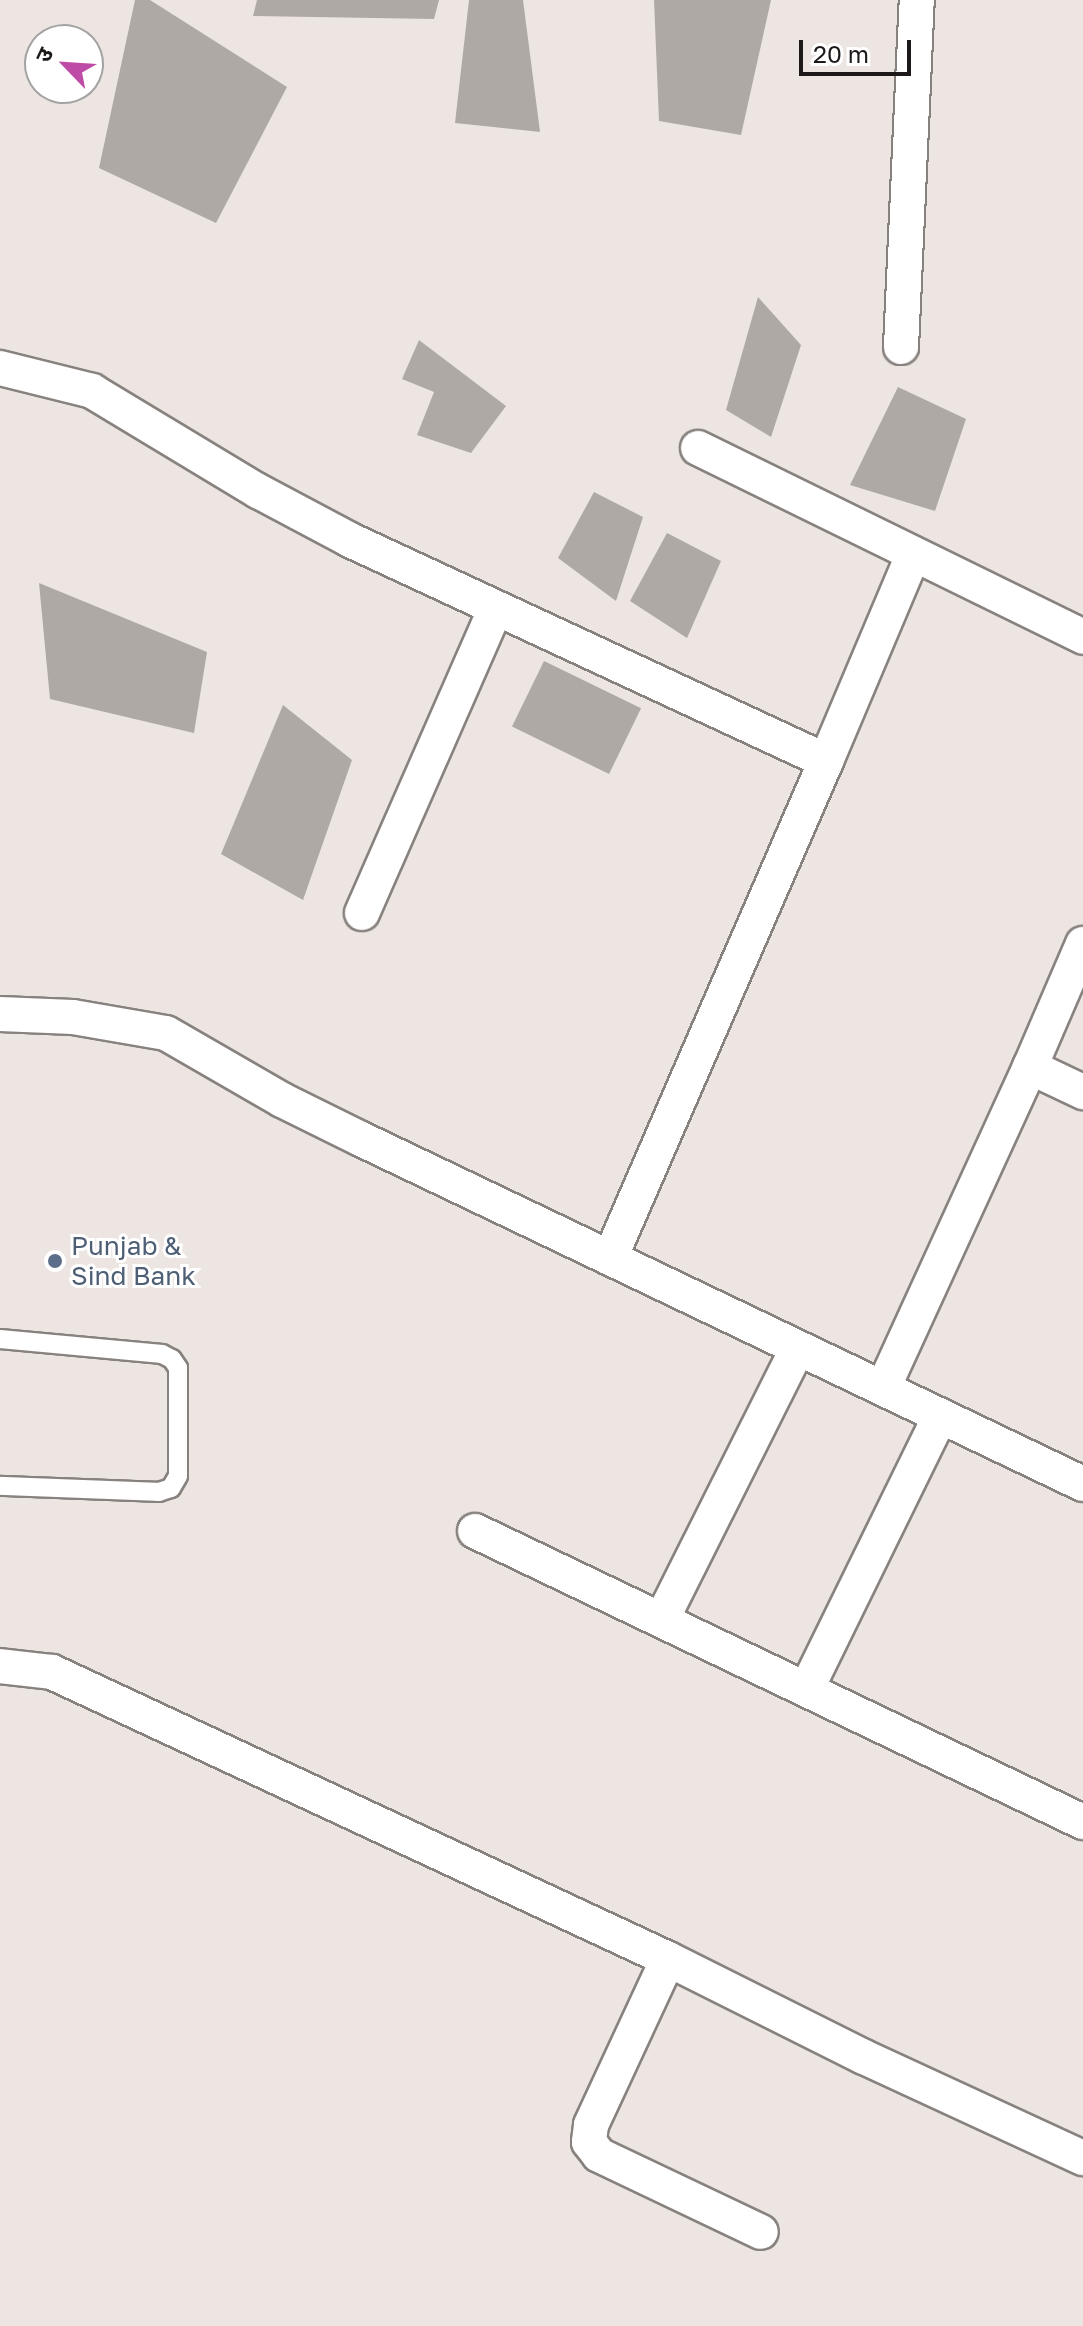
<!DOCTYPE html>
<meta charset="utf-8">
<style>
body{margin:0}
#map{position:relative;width:1083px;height:2326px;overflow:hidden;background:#ece5e1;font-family:"Golos Text","Noto Sans Devanagari",sans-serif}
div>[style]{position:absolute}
.building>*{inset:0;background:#afa9a5;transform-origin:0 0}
.roads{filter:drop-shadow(2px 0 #88827f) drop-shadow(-2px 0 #88827f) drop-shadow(0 2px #88827f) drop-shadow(0 -2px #88827f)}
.service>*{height:18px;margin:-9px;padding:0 9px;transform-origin:9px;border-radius:9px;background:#fff}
.minor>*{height:34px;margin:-17px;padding:0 17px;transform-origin:17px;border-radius:17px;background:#fff}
.dots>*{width:22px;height:22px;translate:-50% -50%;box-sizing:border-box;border:4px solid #fff;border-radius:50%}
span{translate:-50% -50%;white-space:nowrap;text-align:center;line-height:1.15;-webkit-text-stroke:6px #fff;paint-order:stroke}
.service-label{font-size:26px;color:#4e5e75}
.left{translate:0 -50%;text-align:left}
.north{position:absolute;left:24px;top:24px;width:80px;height:80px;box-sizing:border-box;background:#fff;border:2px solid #a4a3a3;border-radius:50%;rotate:295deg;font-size:22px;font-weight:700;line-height:32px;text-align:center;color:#1c1918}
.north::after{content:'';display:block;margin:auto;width:28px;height:36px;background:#be4ba5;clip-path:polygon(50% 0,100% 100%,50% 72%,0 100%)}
.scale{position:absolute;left:799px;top:40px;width:112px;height:36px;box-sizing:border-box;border:4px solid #1c1918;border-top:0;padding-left:10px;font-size:24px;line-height:28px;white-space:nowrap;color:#1c1918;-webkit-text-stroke:6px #fff;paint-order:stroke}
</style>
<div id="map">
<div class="building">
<div style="clip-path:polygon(135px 0,150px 0,287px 87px,216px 223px,99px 168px)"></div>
<div style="clip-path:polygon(257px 0,439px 0,434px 19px,253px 16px)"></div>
<div style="clip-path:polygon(469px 0,523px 0,540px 132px,455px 123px)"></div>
<div style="clip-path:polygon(654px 0,771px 0,741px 135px,659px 121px)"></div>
<div style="clip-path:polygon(758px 297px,801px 345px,771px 437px,726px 410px)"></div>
<div style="clip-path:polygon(419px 340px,506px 406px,471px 453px,417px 435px,434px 392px,402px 379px)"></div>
<div style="clip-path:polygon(898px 387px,966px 419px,935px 511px,850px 485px)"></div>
<div style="clip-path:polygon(594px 492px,643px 517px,616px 601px,558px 558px)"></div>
<div style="clip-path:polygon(667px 533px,721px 561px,687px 638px,630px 601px)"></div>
<div style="clip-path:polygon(39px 583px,207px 652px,194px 733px,50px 699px)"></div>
<div style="left:544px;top:661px;width:108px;height:73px;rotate:26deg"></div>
<div style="clip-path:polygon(283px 705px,352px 760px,303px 900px,221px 854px)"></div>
</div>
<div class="roads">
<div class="service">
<div style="left:0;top:1339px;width:163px;rotate:5.3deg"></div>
<div style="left:162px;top:1354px;width:11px;rotate:27deg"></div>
<div style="left:172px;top:1359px;width:11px;rotate:56deg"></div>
<div style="left:178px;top:1368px;width:108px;rotate:90deg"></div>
<div style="left:178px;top:1476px;width:14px;rotate:120deg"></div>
<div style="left:171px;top:1488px;width:13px;rotate:162deg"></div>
<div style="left:159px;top:1492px;width:159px;rotate:-177.8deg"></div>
</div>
<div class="minor">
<div style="left:901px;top:347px;width:347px;rotate:-87.4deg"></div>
<div style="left:0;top:368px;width:95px;rotate:14deg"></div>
<div style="left:92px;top:391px;width:194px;rotate:31.1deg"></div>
<div style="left:258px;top:491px;width:104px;rotate:28deg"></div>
<div style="left:350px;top:540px;width:525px;rotate:24.9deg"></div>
<div style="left:826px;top:761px;width:542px;rotate:113.49deg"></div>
<div style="left:698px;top:448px;width:429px;rotate:26.1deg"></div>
<div style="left:826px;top:761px;width:224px;rotate:-67.1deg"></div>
<div style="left:362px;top:913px;width:333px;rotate:-66.3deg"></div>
<div style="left:0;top:1014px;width:73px;rotate:2.4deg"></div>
<div style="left:73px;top:1017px;width:94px;rotate:9.8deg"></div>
<div style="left:166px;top:1033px;width:134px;rotate:30deg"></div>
<div style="left:282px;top:1100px;width:88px;rotate:26.3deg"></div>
<div style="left:361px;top:1139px;width:800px;rotate:25.54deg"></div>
<div style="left:1030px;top:1067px;width:59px;rotate:25.3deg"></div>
<div style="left:884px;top:1386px;width:351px;rotate:-65.4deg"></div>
<div style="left:1030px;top:1067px;width:134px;rotate:-66.7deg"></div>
<div style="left:475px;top:1531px;width:674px;rotate:25.58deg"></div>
<div style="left:662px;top:1619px;width:302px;rotate:-63.4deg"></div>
<div style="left:0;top:1666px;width:52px;rotate:6.6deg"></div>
<div style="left:52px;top:1672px;width:680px;rotate:24.98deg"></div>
<div style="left:668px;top:1959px;width:219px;rotate:26.6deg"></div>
<div style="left:864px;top:2057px;width:241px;rotate:24.8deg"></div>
<div style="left:807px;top:1688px;width:303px;rotate:-63.9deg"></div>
<div style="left:668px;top:1959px;width:183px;rotate:114.9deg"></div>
<div style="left:591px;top:2125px;width:17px;rotate:97deg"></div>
<div style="left:589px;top:2142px;width:16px;rotate:52deg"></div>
<div style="left:599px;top:2155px;width:179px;rotate:25.4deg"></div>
</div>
</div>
<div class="dots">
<div style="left:55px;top:1261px;background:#5c6f8a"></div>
</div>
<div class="service-label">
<span class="left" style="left:71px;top:1261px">Punjab &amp;<br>Sind Bank</span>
</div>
<div class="north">उ</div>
<div class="scale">20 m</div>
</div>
